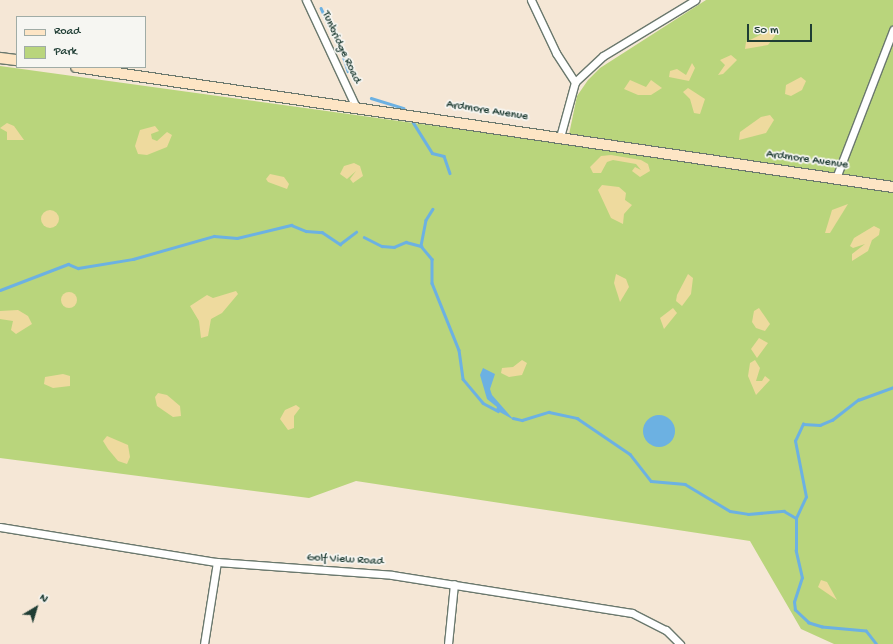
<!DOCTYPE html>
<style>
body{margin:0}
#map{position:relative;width:893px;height:644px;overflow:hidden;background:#f5e7d6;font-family:"Gochi Hand",sans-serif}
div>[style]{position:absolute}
.green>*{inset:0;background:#b9d57c}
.sand>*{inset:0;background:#eeda9e}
.round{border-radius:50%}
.water>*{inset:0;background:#6cb1e2}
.stream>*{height:2.5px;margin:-1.25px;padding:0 1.25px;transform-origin:1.25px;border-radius:1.25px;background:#6cb1e2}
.roads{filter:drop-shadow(1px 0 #6a786d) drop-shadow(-1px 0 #6a786d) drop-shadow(0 1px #6a786d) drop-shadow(0 -1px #6a786d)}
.street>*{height:7px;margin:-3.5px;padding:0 3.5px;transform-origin:3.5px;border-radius:3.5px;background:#fff}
.secondary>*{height:10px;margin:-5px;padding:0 5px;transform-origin:5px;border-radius:5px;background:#fde5c5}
span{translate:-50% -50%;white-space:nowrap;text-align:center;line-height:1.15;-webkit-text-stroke:3.5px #f6f6f2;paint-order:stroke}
.street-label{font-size:12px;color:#1f3d34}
.legend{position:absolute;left:16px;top:16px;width:130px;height:52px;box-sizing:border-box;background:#f6f6f2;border:1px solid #a0aca6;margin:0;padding:5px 7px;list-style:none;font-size:12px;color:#1f3d34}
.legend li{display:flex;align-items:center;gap:8px;height:20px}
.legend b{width:20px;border:1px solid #a0aca6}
.north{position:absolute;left:16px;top:588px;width:40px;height:40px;-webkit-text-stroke:3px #f6f6f2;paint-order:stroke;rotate:38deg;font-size:11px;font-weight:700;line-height:16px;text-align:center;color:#1f3d34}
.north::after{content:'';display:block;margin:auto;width:14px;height:18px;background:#1f3d34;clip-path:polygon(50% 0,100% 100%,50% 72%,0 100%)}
.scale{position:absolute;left:747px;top:24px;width:65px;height:18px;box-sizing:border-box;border:2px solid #1f3d34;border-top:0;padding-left:5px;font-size:12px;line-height:14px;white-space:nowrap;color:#1f3d34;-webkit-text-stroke:3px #f6f6f2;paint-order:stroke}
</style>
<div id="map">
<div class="green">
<div style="clip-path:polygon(706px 0,893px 0,893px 644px,834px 644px,801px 629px,750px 541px,356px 481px,309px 498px,0 458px,0 66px,567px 144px,577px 96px,588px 80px,600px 68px)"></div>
</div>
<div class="sand">
<div style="clip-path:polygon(772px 29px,777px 33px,768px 45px,745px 49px,746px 42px)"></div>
<div style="clip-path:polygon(731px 55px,737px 60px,723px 74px,718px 75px,725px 65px,720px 60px)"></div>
<div style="clip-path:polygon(692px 63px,695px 68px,689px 81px,669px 77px,670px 71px,677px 69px,686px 75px)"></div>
<div style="clip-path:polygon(801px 77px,806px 81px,802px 90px,791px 96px,785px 94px,786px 85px)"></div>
<div style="clip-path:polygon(630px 80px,646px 87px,651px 80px,662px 88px,651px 95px,638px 95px,624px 89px)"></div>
<div style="clip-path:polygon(688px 88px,705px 99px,700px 114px,694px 113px,690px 99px,683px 92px)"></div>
<div style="clip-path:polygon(770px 115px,774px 120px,766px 133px,739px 140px,740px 132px,761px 117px)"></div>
<div style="clip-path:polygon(7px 123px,14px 126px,24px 140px,7px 140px,7px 132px,0 128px)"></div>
<div style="clip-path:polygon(155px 126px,159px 131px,151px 134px,152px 139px,157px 141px,167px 132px,172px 135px,167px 147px,147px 155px,138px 154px,135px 146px,140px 130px)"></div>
<div style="clip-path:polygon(611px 155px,641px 160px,648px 164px,650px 171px,640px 177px,632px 171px,635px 167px,641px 170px,636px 164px,613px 160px,607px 162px,601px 173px,593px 173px,590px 167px,601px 156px)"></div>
<div style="clip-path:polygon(354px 163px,360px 166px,363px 176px,353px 183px,350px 179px,356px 171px,347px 179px,340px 174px,344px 166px)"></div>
<div style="clip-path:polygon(270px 174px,284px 177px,289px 184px,287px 189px,268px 182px,266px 179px)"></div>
<div style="clip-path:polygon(602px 185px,619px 187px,626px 193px,625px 200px,632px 205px,624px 214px,623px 224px,611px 218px,598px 190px)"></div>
<div style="clip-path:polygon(848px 204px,830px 233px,825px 233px,832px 210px)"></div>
<div class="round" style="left:41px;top:210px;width:18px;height:18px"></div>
<div style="clip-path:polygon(874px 226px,880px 229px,879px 235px,872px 240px,868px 251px,852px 261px,852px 254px,865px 244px,853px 248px,850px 246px,854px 238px)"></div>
<div style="clip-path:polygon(616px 274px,626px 279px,629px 287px,620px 302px,614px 283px)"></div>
<div style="clip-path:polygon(688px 274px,693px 278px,691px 294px,682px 306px,676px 301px,677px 295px)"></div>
<div style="clip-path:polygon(236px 291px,238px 294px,222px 313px,211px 319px,208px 336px,201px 338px,199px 321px,190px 306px,207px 295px,213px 298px)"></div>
<div class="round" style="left:61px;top:292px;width:16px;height:16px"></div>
<div style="clip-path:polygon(673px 308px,677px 313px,664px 329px,660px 318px)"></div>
<div style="clip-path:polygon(759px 308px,770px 324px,765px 331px,756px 328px,752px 322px,754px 311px)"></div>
<div style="clip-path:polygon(18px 310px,28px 316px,32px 324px,16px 334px,11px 330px,13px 321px,0 319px,0 311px)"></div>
<div style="clip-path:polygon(759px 338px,768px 343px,757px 358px,751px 349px)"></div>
<div style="clip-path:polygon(522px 360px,527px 363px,522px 375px,509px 377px,501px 373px,502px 368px,513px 367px)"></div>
<div style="clip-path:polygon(755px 360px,760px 368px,756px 381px,762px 381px,765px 376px,770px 380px,756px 395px,748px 376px,750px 363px)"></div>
<div style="clip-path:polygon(63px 374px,70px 376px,70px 386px,53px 388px,44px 384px,45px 377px)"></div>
<div style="clip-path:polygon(158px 393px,167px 395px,180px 406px,181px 416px,173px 417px,157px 406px,155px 397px)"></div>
<div style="clip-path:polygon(296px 405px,300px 408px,294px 416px,294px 428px,288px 430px,280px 419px,285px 410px)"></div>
<div style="clip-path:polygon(107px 436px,128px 445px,130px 457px,127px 464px,118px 461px,108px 449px,103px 441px)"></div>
<div style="clip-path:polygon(821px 580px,827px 582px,837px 600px,818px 587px)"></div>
</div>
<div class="water">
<div style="clip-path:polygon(483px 368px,495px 374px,490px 389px,492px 395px,514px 420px,496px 410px,497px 407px,487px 399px,480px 375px)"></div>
<div class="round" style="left:643px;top:415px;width:32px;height:32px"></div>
</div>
<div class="stream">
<div style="left:321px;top:8px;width:19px;rotate:65deg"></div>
<div style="left:329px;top:25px;width:8px;rotate:40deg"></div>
<div style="left:335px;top:30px;width:43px;rotate:72.4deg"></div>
<div style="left:371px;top:98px;width:34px;rotate:17deg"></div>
<div style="left:413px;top:122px;width:36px;rotate:58deg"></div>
<div style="left:432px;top:153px;width:12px;rotate:14deg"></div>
<div style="left:444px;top:156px;width:18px;rotate:71deg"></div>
<div style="left:433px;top:209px;width:13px;rotate:122deg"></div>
<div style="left:426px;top:220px;width:26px;rotate:101deg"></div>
<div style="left:421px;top:246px;width:17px;rotate:50deg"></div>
<div style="left:432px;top:259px;width:24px;rotate:90deg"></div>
<div style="left:432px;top:283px;width:72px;rotate:68.1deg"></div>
<div style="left:459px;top:350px;width:29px;rotate:82deg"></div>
<div style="left:463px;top:379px;width:31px;rotate:50deg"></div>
<div style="left:483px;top:403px;width:17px;rotate:28deg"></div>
<div style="left:364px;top:237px;width:20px;rotate:27deg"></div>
<div style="left:382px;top:246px;width:12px;rotate:5deg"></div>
<div style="left:394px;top:247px;width:13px;rotate:-23deg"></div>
<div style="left:406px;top:242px;width:16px;rotate:15deg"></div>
<div style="left:0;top:290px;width:73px;rotate:-20.9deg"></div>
<div style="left:68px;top:264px;width:11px;rotate:22deg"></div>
<div style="left:78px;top:268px;width:56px;rotate:-9.3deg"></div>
<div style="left:133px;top:259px;width:84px;rotate:-15.9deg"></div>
<div style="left:214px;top:236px;width:23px;rotate:5deg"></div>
<div style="left:237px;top:238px;width:56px;rotate:-13.5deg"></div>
<div style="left:291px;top:225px;width:16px;rotate:22deg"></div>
<div style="left:306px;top:231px;width:16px;rotate:4deg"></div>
<div style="left:322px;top:232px;width:22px;rotate:34deg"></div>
<div style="left:340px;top:244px;width:20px;rotate:-37deg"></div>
<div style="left:513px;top:418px;width:9px;rotate:13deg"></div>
<div style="left:522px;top:420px;width:28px;rotate:-17deg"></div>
<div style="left:549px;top:412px;width:29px;rotate:12deg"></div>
<div style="left:577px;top:418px;width:64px;rotate:34.2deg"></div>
<div style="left:630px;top:454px;width:34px;rotate:52deg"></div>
<div style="left:651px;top:481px;width:34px;rotate:5deg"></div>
<div style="left:685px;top:484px;width:52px;rotate:31deg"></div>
<div style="left:730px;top:511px;width:18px;rotate:9deg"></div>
<div style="left:748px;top:514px;width:36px;rotate:-5deg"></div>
<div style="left:784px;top:511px;width:14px;rotate:30deg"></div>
<div style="left:876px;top:644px;width:16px;rotate:-128deg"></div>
<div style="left:866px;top:631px;width:44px;rotate:-174.8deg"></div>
<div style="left:822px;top:627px;width:14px;rotate:-163deg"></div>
<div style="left:809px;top:623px;width:19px;rotate:-137deg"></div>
<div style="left:795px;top:610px;width:8px;rotate:-97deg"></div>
<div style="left:794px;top:602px;width:25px;rotate:-72deg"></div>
<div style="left:802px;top:578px;width:28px;rotate:-103deg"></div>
<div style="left:796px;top:551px;width:33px;rotate:-90deg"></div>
<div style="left:796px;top:518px;width:23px;rotate:-65deg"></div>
<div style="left:806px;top:497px;width:57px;rotate:-101.1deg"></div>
<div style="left:795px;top:441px;width:19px;rotate:-65deg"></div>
<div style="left:803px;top:424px;width:17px;rotate:3deg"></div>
<div style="left:820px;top:425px;width:13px;rotate:-23deg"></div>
<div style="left:832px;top:420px;width:33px;rotate:-38deg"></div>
<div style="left:858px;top:400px;width:37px;rotate:-20deg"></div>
</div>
<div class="roads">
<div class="street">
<div style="left:306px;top:0;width:116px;rotate:65deg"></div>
<div style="left:531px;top:0;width:59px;rotate:64.7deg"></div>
<div style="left:556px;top:53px;width:35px;rotate:57deg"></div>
<div style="left:560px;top:137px;width:57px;rotate:-74.7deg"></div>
<div style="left:575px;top:82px;width:38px;rotate:-43deg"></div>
<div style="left:603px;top:56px;width:108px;rotate:-31.3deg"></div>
<div style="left:836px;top:178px;width:159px;rotate:-68.9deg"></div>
<div style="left:0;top:527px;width:220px;rotate:9.2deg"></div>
<div style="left:217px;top:562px;width:175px;rotate:4.2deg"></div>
<div style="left:392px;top:575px;width:243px;rotate:9deg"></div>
<div style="left:632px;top:613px;width:38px;rotate:27deg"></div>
<div style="left:666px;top:630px;width:20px;rotate:45deg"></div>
<div style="left:204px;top:644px;width:83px;rotate:-81deg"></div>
<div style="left:448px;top:644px;width:60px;rotate:-84.3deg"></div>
</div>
<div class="secondary">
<div style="left:0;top:58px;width:17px;rotate:7deg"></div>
<div style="left:76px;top:67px;width:826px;rotate:8.36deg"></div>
</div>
</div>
<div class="street-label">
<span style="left:340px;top:48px;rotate:65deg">Tunbridge Road</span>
<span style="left:487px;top:112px;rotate:9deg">Ardmore Avenue</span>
<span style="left:807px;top:161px;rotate:8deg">Ardmore Avenue</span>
<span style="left:345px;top:561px;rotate:3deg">Golf View Road</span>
</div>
<ul class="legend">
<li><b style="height:5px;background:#fde5c5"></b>Road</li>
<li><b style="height:11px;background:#b9d57c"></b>Park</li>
</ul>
<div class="north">N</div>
<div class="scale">50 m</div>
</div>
